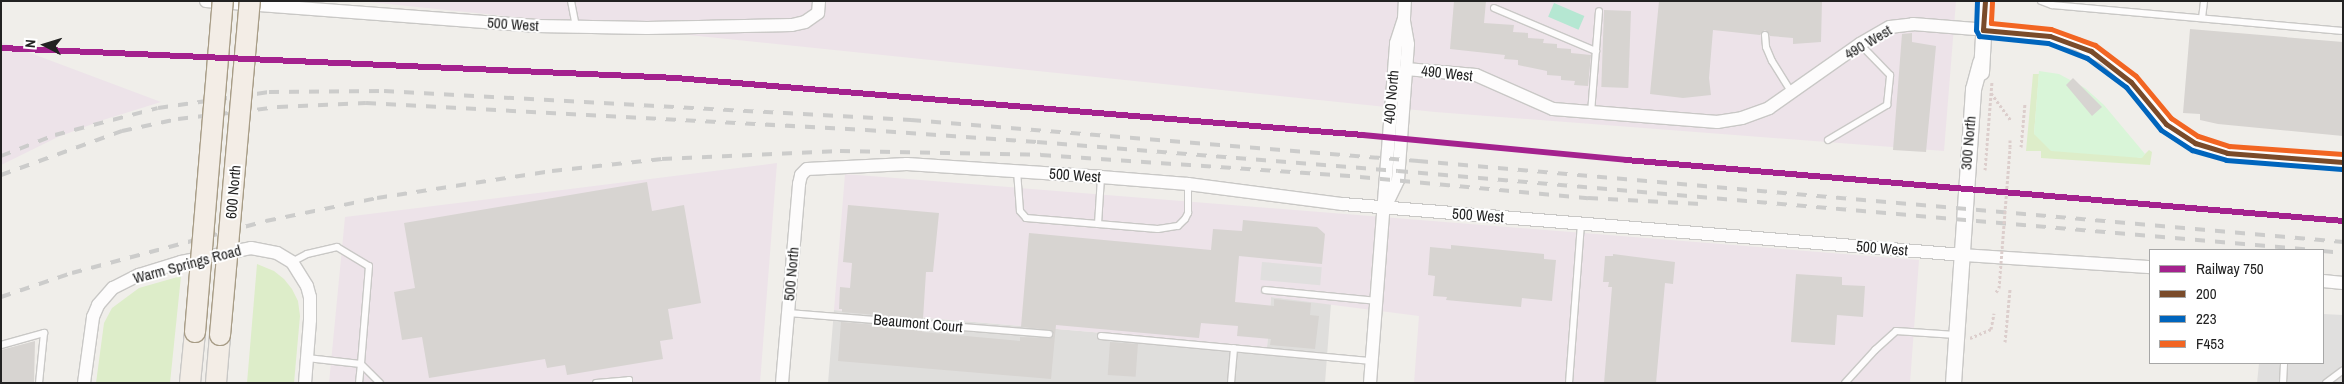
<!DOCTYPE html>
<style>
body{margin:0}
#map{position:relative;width:2344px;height:384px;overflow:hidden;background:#f0eeea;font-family:"Archivo Narrow",sans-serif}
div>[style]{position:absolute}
.residential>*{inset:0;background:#dfdedc}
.industrial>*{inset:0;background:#ede3e9}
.grass>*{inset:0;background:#ddedc9}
.park>*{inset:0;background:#d9f5d8}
.pitch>*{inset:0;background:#b5e7d2;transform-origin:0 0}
.parking>*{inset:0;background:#e0dfde;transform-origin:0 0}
.building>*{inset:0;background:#d7d4d1;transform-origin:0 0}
.path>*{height:3px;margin-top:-1.5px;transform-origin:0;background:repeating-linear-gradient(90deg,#dccecc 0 2.5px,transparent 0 5px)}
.roads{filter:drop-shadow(1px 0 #c9c8c6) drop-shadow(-1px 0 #c9c8c6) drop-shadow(0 1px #c9c8c6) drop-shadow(0 -1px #c9c8c6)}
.service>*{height:6px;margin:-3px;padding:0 3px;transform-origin:3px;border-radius:3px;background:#fdfcfc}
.minor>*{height:12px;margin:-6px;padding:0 6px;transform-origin:6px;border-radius:6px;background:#fdfcfc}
.tertiary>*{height:15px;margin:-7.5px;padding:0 7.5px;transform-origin:7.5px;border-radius:7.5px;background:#fdfcfc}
.primary>*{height:20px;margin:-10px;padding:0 10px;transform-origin:10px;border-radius:10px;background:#f3ede6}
.rail>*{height:4px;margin-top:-2px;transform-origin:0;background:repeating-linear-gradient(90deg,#cccccb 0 10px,transparent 0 20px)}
.path-bridge>*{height:3px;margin-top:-1.5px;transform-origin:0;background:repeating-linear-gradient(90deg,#dccecc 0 2.5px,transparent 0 5px)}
.bridges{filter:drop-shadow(1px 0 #a79c86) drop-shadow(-1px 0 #a79c86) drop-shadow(0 1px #a79c86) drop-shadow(0 -1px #a79c86)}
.primary-bridge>*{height:20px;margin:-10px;padding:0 10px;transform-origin:10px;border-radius:10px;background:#f3ede6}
.bus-1>*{height:5px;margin:-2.5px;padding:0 2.5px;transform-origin:2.5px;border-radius:2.5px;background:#7a4b2a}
.bus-2>*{height:5px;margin:-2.5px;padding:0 2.5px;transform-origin:2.5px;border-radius:2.5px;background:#0065bd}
.bus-3>*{height:5px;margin:-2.5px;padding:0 2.5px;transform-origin:2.5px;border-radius:2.5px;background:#f26522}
.rail-1>*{height:6px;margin:-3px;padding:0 3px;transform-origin:3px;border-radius:3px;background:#a4228e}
span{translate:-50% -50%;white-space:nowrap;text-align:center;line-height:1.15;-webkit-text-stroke:4px #fff;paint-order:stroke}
.street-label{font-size:15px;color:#222}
.frame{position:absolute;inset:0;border:2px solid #222;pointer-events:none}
.legend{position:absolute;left:2149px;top:249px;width:175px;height:115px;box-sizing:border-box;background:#fff;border:1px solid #a7a7a7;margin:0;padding:6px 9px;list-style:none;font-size:15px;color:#222}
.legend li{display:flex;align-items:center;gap:10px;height:25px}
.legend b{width:25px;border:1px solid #a7a7a7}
.north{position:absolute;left:20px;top:20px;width:50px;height:50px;-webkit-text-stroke:4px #fff;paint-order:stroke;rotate:275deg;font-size:14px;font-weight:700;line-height:20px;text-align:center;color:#222}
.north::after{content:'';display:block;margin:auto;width:18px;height:22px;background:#222;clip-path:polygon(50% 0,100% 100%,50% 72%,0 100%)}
</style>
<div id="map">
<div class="residential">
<div style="clip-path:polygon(1271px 297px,1331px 303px,1325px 383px,828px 383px,834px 310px,1267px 347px)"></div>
</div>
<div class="industrial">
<div style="clip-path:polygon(359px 1px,1956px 1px,1944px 151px,1435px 112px)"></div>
<div style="clip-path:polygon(1px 42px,161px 102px,103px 120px,58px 137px,1px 165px)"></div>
<div style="clip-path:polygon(777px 163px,760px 383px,329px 383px,345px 217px)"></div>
<div style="clip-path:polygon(845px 174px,1919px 260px,1910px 383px,1414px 383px,1419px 316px,1271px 297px,1267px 347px,834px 310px)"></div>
</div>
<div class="grass">
<div style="clip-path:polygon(2033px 74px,2039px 74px,2034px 134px,2141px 158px,2149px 150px,2152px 152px,2150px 165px,2041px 158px,2041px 151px,2026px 151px)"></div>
<div style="clip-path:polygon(257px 264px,274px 271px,284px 279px,292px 289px,298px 301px,300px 316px,294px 383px,247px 383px)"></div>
<div style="clip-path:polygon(181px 276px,170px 383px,96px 383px,104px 323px,112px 308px,139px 288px)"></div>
</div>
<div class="park">
<div style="clip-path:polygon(2039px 71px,2059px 74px,2085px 88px,2104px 105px,2145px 154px,2142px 158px,2051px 151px,2034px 134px)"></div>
</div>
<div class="pitch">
<div style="left:1554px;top:3px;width:33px;height:15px;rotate:23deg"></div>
</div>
<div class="parking">
<div style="left:1262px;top:262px;width:60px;height:18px;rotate:5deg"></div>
<div style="clip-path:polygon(2323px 314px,2343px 315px,2343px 383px,2257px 383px,2259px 363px,2323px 363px)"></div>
</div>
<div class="building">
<div style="clip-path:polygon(1454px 1px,1486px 1px,1484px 23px,1514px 25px,1513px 32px,1528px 33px,1528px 38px,1544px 39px,1543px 43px,1557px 44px,1557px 48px,1571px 49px,1571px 53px,1591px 55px,1588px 86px,1574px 85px,1575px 81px,1561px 80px,1561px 76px,1547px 75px,1547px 71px,1518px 65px,1518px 60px,1504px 59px,1505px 55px,1450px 49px)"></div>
<div style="clip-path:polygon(1659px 1px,1822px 1px,1821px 42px,1793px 44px,1793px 38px,1770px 36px,1765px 30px,1760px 35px,1713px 30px,1709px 78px,1711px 95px,1683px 98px,1650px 94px)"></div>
<div style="left:1604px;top:10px;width:27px;height:77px;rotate:2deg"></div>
<div style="clip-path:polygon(2190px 29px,2343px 42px,2343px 136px,2218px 124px,2200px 120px,2200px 114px,2183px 113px)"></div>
<div style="clip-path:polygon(1912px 33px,1912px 42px,1936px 46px,1926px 152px,1893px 150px,1902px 34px)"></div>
<div style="clip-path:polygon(2073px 78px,2102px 107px,2092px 116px,2066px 85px)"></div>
<div style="clip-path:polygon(647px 182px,652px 211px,684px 205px,701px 303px,668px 309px,673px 339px,660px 341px,663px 359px,567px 375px,565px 365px,547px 368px,545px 359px,429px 378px,422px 337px,402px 340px,394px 292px,415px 288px,404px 223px)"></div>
<div style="clip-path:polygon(848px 205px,939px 213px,933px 272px,926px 272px,923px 319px,842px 312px,842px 309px,839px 309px,840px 287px,850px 288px,852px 263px,843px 262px)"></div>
<div style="clip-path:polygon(1243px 220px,1317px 227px,1325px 234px,1322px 264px,1239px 256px,1235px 302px,1274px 306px,1274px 299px,1311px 303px,1310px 315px,1319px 316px,1315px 349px,1270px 345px,1271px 339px,1237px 336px,1238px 326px,1201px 323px,1199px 338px,1056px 325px,1051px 379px,838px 361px,841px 322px,923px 329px,922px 332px,1020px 341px,1020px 337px,1052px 338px,1054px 334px,1051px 330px,1021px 327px,1029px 233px,1211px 250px,1213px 229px,1242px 231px)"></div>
<div style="clip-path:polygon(1451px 245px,1544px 254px,1544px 259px,1556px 260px,1552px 301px,1522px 298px,1521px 307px,1446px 300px,1447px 297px,1433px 296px,1435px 276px,1428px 275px,1430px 247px,1451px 249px)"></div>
<div style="clip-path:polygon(1613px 254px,1675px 262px,1673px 284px,1665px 283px,1656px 383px,1604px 383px,1612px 287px,1608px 287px,1609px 282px,1603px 282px,1605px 256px,1613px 256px)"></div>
<div style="clip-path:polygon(1796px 274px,1842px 277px,1842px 285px,1865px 286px,1863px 317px,1837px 315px,1835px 345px,1791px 342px)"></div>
<div style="clip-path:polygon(35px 341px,34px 383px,1px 383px,1px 350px)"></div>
<div style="left:1110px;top:342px;width:28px;height:33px;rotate:4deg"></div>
</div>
<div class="path">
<div style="left:1991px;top:93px;width:34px;rotate:54deg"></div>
<div style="left:2010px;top:140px;width:7px;rotate:90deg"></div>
<div style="left:2021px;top:147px;width:44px;rotate:-84.8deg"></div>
<div style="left:1985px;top:170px;width:88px;rotate:-85.5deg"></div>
<div style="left:1996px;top:292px;width:5px;rotate:-53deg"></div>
<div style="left:1970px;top:338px;width:23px;rotate:-23deg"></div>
<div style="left:1991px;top:329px;width:16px;rotate:-79deg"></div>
<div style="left:2005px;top:342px;width:53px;rotate:-84.6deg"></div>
</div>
<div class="roads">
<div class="service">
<div style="left:571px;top:1px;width:26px;rotate:79deg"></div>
<div style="left:2041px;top:1px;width:12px;rotate:20deg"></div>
<div style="left:2052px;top:5px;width:292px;rotate:5.1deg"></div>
<div style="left:1494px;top:8px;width:111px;rotate:22.9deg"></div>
<div style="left:2202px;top:18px;width:17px;rotate:-83deg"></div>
<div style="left:1765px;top:35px;width:12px;rotate:85deg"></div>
<div style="left:1766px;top:47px;width:15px;rotate:67deg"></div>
<div style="left:1772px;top:61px;width:38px;rotate:58deg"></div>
<div style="left:1591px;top:113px;width:102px;rotate:-85.5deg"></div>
<div style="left:1828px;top:140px;width:69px;rotate:-30.7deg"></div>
<div style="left:1887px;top:105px;width:30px;rotate:-84deg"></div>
<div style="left:1890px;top:75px;width:43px;rotate:-134.1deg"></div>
<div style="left:1017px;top:171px;width:40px;rotate:85.7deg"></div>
<div style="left:1020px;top:211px;width:9px;rotate:49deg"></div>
<div style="left:1026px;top:218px;width:132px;rotate:4.8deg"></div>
<div style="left:1158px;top:229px;width:20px;rotate:-9deg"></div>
<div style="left:1178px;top:226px;width:10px;rotate:-45deg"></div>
<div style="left:1185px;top:219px;width:7px;rotate:-63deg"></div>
<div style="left:1188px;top:213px;width:29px;rotate:-90deg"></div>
<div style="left:1098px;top:224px;width:47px;rotate:-86.3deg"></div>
<div style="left:292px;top:262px;width:17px;rotate:-28deg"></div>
<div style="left:307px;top:254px;width:31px;rotate:-13deg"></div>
<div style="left:337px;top:247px;width:37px;rotate:31deg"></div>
<div style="left:369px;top:266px;width:98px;rotate:94.7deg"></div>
<div style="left:361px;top:364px;width:27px;rotate:45deg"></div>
<div style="left:1265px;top:290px;width:113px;rotate:5.6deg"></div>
<div style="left:788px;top:313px;width:262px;rotate:4.6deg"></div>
<div style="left:1101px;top:336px;width:272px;rotate:5.3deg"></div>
<div style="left:1px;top:345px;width:45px;rotate:-15.6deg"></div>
<div style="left:44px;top:333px;width:50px;rotate:95.7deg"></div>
<div style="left:307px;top:358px;width:54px;rotate:6.3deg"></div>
<div style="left:361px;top:364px;width:19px;rotate:96deg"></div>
<div style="left:596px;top:383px;width:33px;rotate:-5deg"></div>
<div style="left:629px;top:380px;width:3px;rotate:90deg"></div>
<div style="left:1231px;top:383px;width:35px;rotate:-85deg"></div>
<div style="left:1569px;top:383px;width:159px;rotate:-85.7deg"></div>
<div style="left:1845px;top:383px;width:45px;rotate:-47.7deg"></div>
<div style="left:1875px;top:350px;width:28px;rotate:-42deg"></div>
<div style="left:1896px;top:331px;width:60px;rotate:3.8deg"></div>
<div style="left:2283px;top:383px;width:20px;rotate:-87deg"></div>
<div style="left:2326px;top:383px;width:21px;rotate:-37deg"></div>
</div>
<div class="minor">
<div style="left:206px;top:1px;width:332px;rotate:4.3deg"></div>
<div style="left:537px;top:26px;width:110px;rotate:1deg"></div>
<div style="left:647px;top:28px;width:145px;rotate:-1.2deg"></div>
<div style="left:792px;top:25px;width:13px;rotate:-13deg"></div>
<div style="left:805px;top:22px;width:16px;rotate:-35deg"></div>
<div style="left:818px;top:13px;width:12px;rotate:-85deg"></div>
<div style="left:1406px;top:69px;width:70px;rotate:4.9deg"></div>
<div style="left:1476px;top:75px;width:84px;rotate:23.8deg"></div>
<div style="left:1553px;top:109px;width:165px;rotate:4.5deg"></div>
<div style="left:1717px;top:122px;width:25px;rotate:-9deg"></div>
<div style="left:1742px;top:118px;width:29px;rotate:-20deg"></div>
<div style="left:1769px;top:108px;width:111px;rotate:-35.1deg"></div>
<div style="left:1860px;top:44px;width:34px;rotate:-30deg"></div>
<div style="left:1890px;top:27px;width:23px;rotate:-7deg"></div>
<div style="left:1913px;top:24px;width:125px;rotate:4.6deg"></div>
<div style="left:2038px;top:34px;width:40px;rotate:14.4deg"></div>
<div style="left:2077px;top:44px;width:32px;rotate:28deg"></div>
<div style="left:2105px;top:59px;width:35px;rotate:41deg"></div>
<div style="left:2131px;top:82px;width:55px;rotate:50.2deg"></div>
<div style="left:2166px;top:124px;width:35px;rotate:33deg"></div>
<div style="left:2195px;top:143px;width:34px;rotate:17deg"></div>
<div style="left:2227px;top:153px;width:16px;rotate:7deg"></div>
<div style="left:2243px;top:155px;width:100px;rotate:4deg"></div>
<div style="left:1386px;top:205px;width:28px;rotate:-64deg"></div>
<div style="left:1398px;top:180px;width:136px;rotate:-85.8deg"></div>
<div style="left:1408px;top:44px;width:23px;rotate:-100deg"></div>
<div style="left:2323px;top:281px;width:20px;rotate:6deg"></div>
<div style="left:84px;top:383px;width:67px;rotate:-82.2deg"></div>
<div style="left:93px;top:317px;width:13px;rotate:-67deg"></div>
<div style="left:98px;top:305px;width:23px;rotate:-49deg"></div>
<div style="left:113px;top:288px;width:29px;rotate:-27deg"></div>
<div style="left:139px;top:275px;width:44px;rotate:-17.2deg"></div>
<div style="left:181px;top:262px;width:71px;rotate:-11.3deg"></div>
<div style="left:251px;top:248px;width:26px;rotate:11deg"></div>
<div style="left:277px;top:253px;width:17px;rotate:31deg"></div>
<div style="left:292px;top:262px;width:28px;rotate:58deg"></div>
<div style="left:307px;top:286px;width:11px;rotate:75deg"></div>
<div style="left:310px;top:297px;width:23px;rotate:90deg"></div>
<div style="left:310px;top:320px;width:63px;rotate:94.5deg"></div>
<div style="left:782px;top:383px;width:200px;rotate:-85.1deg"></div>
<div style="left:799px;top:184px;width:9px;rotate:-77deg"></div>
<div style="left:801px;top:175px;width:8px;rotate:-45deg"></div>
<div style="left:807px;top:169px;width:100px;rotate:-2.9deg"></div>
<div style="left:907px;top:164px;width:194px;rotate:3.8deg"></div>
<div style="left:1101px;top:177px;width:87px;rotate:4.6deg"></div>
<div style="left:1188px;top:184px;width:156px;rotate:7.4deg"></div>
<div style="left:1343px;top:204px;width:622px;rotate:4.7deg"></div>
<div style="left:1963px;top:255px;width:187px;rotate:3.7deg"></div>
<div style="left:1370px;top:383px;width:341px;rotate:-85.6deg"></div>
<div style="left:1396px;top:43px;width:26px;rotate:-72deg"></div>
<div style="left:1404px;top:18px;width:17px;rotate:-87deg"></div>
</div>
<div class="tertiary">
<div style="left:1981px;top:72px;width:71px;rotate:-86.8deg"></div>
<div style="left:1953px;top:383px;width:295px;rotate:-86.1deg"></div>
<div style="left:1973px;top:89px;width:28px;rotate:-75deg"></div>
</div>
<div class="primary">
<div style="left:190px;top:383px;width:51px;rotate:-84.4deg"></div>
<div style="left:216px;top:383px;width:48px;rotate:-85.2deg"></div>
</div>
</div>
<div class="rail">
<div style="left:1px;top:156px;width:58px;rotate:-21.3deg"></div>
<div style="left:55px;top:135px;width:106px;rotate:-14.7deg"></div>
<div style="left:158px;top:108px;width:112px;rotate:-8.2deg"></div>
<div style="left:269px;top:92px;width:115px;rotate:-0.5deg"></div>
<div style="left:384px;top:91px;width:528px;rotate:3.15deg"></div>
<div style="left:911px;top:120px;width:509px;rotate:4.62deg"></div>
<div style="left:1418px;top:161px;width:929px;rotate:5deg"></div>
<div style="left:1px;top:175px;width:129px;rotate:-20deg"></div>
<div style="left:122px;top:131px;width:57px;rotate:-12.1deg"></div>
<div style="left:178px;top:119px;width:101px;rotate:-6.8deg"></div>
<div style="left:278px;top:107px;width:88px;rotate:-2.6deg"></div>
<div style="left:366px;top:103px;width:501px;rotate:3.09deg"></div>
<div style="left:866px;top:130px;width:171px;rotate:4deg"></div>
<div style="left:1037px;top:142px;width:362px;rotate:4.6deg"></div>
<div style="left:1398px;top:171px;width:919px;rotate:4.93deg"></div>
<div style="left:2323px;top:251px;width:20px;rotate:6deg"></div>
<div style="left:1px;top:297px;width:75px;rotate:-18.7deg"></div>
<div style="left:72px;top:273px;width:201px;rotate:-15deg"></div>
<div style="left:266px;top:221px;width:113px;rotate:-11.7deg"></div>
<div style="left:377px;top:198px;width:177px;rotate:-8.8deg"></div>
<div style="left:552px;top:171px;width:111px;rotate:-6.2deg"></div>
<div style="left:662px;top:159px;width:178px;rotate:-2.6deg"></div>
<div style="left:840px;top:151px;width:201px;rotate:1.1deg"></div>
<div style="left:1041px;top:155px;width:320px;rotate:3.9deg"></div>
<div style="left:1360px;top:177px;width:229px;rotate:5.3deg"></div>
<div style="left:1588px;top:198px;width:113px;rotate:3deg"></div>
</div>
<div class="path-bridge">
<div style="left:1999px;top:288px;width:141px;rotate:-85.5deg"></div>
</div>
<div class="bridges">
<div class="primary-bridge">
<div style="left:195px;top:332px;width:332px;rotate:-85.2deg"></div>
<div style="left:220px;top:335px;width:335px;rotate:-84.9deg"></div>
</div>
</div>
<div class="bus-1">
<div style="left:1985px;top:1px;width:29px;rotate:94deg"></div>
<div style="left:1983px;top:30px;width:67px;rotate:5.1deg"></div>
<div style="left:2050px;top:36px;width:44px;rotate:20.1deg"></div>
<div style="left:2091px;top:51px;width:51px;rotate:37.8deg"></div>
<div style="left:2131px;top:82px;width:55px;rotate:50.2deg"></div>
<div style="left:2166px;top:124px;width:35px;rotate:33deg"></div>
<div style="left:2195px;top:143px;width:34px;rotate:17deg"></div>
<div style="left:2227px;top:153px;width:116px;rotate:4.4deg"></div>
</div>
<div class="bus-2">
<div style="left:1977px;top:1px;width:29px;rotate:92deg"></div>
<div style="left:1976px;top:30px;width:7px;rotate:63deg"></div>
<div style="left:1979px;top:36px;width:69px;rotate:5.8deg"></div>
<div style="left:2048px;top:43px;width:42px;rotate:21deg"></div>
<div style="left:2087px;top:58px;width:49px;rotate:36.6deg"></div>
<div style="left:2126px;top:87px;width:55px;rotate:50.9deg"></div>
<div style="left:2161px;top:130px;width:37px;rotate:33deg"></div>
<div style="left:2192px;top:150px;width:35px;rotate:16deg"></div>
<div style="left:2226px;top:160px;width:116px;rotate:4.4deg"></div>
</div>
<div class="bus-3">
<div style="left:1992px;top:2px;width:21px;rotate:93deg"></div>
<div style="left:1991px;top:23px;width:60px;rotate:5.7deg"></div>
<div style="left:2051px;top:29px;width:47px;rotate:20deg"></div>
<div style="left:2095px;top:45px;width:51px;rotate:37.1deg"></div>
<div style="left:2136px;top:76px;width:55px;rotate:50.2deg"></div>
<div style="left:2171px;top:118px;width:32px;rotate:34deg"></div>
<div style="left:2198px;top:136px;width:33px;rotate:18deg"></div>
<div style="left:2229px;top:146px;width:114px;rotate:4deg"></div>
</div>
<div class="rail-1">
<div style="left:1px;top:48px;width:676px;rotate:2.54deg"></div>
<div style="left:676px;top:78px;width:689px;rotate:4.74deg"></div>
<div style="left:1363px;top:135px;width:264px;rotate:5.4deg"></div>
<div style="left:1626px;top:160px;width:720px;rotate:4.86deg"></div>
</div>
<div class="street-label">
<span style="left:513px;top:24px;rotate:4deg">500 West</span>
<span style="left:1868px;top:42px;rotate:-31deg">490 West</span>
<span style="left:1447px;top:73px;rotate:6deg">490 West</span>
<span style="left:1391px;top:97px;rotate:-85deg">400 North</span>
<span style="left:1968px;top:143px;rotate:-85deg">300 North</span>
<span style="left:1075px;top:175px;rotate:4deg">500 West</span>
<span style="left:233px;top:192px;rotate:-85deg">600 North</span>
<span style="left:1478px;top:215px;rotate:4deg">500 West</span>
<span style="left:1882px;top:248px;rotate:5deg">500 West</span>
<span style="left:187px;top:264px;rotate:-15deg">Warm Springs Road</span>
<span style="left:791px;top:274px;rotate:-85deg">500 North</span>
<span style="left:918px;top:323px;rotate:5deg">Beaumont Court</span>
</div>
<div class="frame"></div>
<ul class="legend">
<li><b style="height:6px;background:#a4228e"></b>Railway 750</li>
<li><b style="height:6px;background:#7a4b2a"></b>200</li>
<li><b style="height:6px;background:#0065bd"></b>223</li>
<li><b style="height:6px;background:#f26522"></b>F453</li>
</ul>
<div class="north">N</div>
</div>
